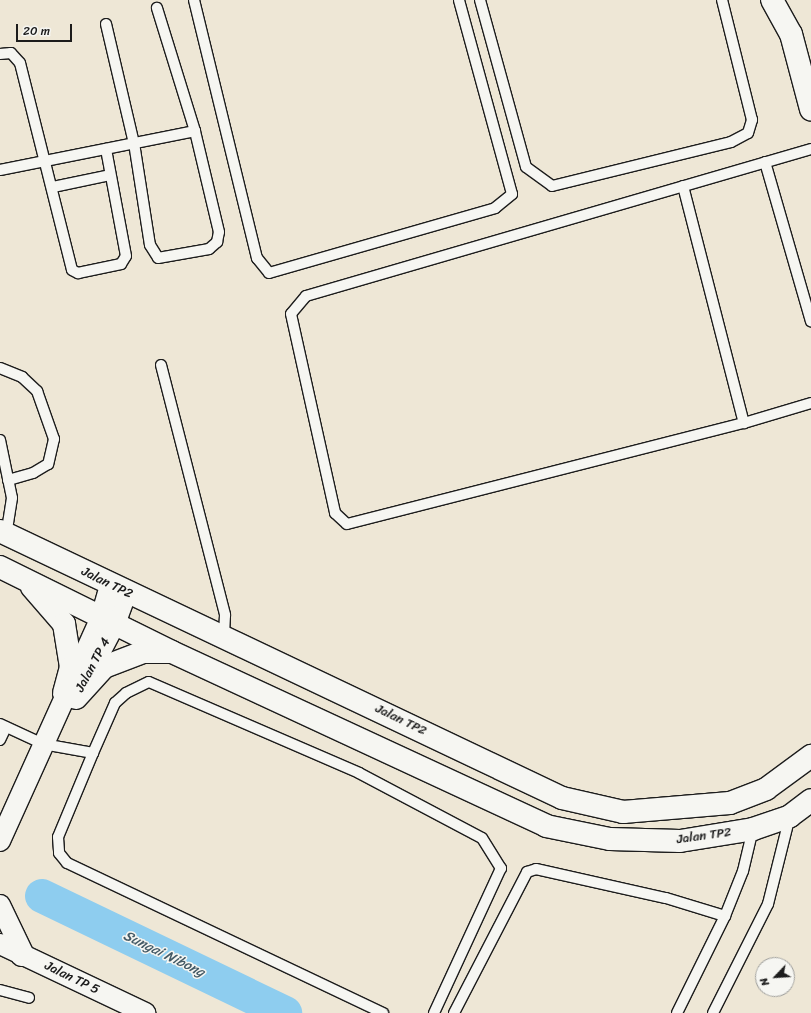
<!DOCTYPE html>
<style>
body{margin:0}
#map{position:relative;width:811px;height:1013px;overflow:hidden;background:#f6f6f2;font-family:Sriracha,sans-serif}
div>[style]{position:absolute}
.built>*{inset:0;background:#eee7d6}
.river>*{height:34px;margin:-17px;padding:0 17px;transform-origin:17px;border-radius:17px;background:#8ecdef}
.roads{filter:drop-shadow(1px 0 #1c1c1c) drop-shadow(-1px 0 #1c1c1c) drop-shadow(0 1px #1c1c1c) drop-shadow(0 -1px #1c1c1c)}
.lane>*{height:10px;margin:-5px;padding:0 5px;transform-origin:5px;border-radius:5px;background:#f6f6f2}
.street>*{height:20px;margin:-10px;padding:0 10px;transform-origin:10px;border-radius:10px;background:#f6f6f2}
.secondary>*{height:22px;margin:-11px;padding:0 11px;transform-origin:11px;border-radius:11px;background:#f6f6f2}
span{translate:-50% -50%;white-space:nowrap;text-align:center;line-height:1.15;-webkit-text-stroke:3px #f6f6f2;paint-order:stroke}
.street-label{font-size:13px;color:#1c1c1c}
.water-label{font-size:14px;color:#445a66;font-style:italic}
.north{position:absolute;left:755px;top:957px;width:40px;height:40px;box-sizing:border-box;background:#f6f6f2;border:1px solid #9f9f9c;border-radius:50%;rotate:245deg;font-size:11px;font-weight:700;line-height:16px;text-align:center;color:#1c1c1c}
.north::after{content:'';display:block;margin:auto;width:14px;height:18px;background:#1c1c1c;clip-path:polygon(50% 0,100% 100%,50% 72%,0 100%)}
.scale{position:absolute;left:16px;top:24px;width:56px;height:18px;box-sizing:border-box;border:2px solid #1c1c1c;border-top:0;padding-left:5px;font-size:12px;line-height:14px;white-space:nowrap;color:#1c1c1c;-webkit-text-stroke:3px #f6f6f2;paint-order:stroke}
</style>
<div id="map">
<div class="built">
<div style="clip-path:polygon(evenodd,0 0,811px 0,811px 1013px,0 1013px,0 0,763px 965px,787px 965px,787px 989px,763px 989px,763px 965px)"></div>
</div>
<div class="river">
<div style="left:42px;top:896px;width:270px;rotate:25.7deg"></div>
</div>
<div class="roads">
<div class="lane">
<div style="left:194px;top:0;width:266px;rotate:76.3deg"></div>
<div style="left:257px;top:258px;width:19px;rotate:51deg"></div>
<div style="left:269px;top:273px;width:235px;rotate:-16deg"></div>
<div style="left:495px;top:208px;width:22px;rotate:-39deg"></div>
<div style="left:512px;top:194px;width:201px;rotate:-105.3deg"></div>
<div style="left:480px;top:0;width:173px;rotate:74.6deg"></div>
<div style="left:526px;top:167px;width:32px;rotate:36deg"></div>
<div style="left:552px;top:186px;width:184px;rotate:-13.8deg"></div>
<div style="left:731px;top:142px;width:19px;rotate:-28deg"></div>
<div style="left:748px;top:133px;width:14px;rotate:-73deg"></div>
<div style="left:752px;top:120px;width:124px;rotate:-104deg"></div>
<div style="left:106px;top:24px;width:122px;rotate:76.8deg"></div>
<div style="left:134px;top:143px;width:103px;rotate:81.1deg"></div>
<div style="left:150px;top:245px;width:15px;rotate:58deg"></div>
<div style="left:158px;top:258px;width:52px;rotate:-10deg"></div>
<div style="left:209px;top:249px;width:11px;rotate:-41deg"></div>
<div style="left:217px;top:242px;width:10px;rotate:-79deg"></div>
<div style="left:219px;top:232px;width:104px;rotate:-103.4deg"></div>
<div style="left:0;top:54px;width:11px;rotate:-5deg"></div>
<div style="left:11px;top:53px;width:13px;rotate:48deg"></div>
<div style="left:20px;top:63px;width:213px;rotate:75.9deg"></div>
<div style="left:72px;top:270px;width:7px;rotate:27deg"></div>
<div style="left:78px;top:273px;width:44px;rotate:-11.8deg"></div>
<div style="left:121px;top:264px;width:9px;rotate:-58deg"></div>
<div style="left:126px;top:256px;width:109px;rotate:-100.6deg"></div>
<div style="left:811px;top:149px;width:526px;rotate:163.77deg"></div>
<div style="left:306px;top:296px;width:23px;rotate:130deg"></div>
<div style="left:291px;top:314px;width:204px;rotate:77.5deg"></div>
<div style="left:335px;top:513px;width:16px;rotate:43deg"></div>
<div style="left:347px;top:524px;width:410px;rotate:-14.3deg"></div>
<div style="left:744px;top:423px;width:70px;rotate:-16.6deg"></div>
<div style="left:765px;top:162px;width:166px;rotate:73.9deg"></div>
<div style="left:0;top:170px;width:199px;rotate:-11.3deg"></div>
<div style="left:195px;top:131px;width:129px;rotate:-107.2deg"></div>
<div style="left:683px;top:186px;width:245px;rotate:75.6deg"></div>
<div style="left:53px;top:187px;width:58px;rotate:-11.9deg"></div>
<div style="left:161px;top:365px;width:258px;rotate:75.6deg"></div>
<div style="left:225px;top:615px;width:20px;rotate:93deg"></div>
<div style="left:0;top:368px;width:24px;rotate:22deg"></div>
<div style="left:22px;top:377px;width:21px;rotate:43deg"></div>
<div style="left:37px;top:391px;width:51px;rotate:70.5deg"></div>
<div style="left:54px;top:439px;width:26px;rotate:103deg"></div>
<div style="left:48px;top:464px;width:17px;rotate:149deg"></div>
<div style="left:33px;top:473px;width:26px;rotate:164deg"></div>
<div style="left:0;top:440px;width:59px;rotate:78.3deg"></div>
<div style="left:12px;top:498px;width:36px;rotate:99deg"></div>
<div style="left:0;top:724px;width:47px;rotate:24.9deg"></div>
<div style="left:43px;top:744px;width:51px;rotate:10.2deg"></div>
<div style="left:93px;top:753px;width:55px;rotate:-66.3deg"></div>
<div style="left:115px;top:703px;width:15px;rotate:-42deg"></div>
<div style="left:126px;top:693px;width:25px;rotate:-26deg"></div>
<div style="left:149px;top:682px;width:229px;rotate:23.4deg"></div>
<div style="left:359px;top:773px;width:139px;rotate:27.9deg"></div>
<div style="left:482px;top:838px;width:36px;rotate:58deg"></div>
<div style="left:501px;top:868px;width:160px;rotate:114.8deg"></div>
<div style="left:0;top:740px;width:14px;rotate:-65deg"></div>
<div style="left:93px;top:753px;width:91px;rotate:112.6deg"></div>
<div style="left:58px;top:837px;width:16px;rotate:86deg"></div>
<div style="left:59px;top:853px;width:13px;rotate:51deg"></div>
<div style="left:67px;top:863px;width:350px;rotate:25.4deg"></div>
<div style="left:0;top:990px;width:30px;rotate:15deg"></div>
<div style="left:454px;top:1013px;width:159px;rotate:-62.6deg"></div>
<div style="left:527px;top:872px;width:9px;rotate:-18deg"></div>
<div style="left:536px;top:869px;width:133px;rotate:12.6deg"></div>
<div style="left:666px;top:898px;width:62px;rotate:17deg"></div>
<div style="left:677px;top:1013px;width:108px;rotate:-63.7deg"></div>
<div style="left:725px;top:916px;width:48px;rotate:-68.2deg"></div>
<div style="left:743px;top:871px;width:43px;rotate:-76.6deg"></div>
<div style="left:713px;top:1013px;width:122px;rotate:-63.2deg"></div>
<div style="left:768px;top:904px;width:91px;rotate:-76deg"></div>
</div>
<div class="street">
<div style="left:84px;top:683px;width:67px;rotate:-62.3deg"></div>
<div style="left:115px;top:624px;width:33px;rotate:-70deg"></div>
<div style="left:0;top:841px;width:246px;rotate:-65.7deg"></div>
<div style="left:101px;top:617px;width:33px;rotate:-74deg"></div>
<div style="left:0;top:905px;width:55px;rotate:64.4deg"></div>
<div style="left:24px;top:955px;width:3px;rotate:162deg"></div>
<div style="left:0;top:944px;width:161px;rotate:25.4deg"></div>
</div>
<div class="secondary">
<div style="left:772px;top:0;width:39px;rotate:61deg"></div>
<div style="left:791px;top:34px;width:78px;rotate:75.1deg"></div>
<div style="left:0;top:531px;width:622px;rotate:25.41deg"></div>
<div style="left:562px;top:798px;width:63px;rotate:12.9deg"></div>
<div style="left:623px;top:812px;width:107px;rotate:-4.8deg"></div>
<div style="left:730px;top:803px;width:39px;rotate:-21deg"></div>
<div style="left:766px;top:789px;width:56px;rotate:-36.3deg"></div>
<div style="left:0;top:567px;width:192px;rotate:26.3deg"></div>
<div style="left:172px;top:652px;width:412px;rotate:24.9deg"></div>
<div style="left:546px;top:826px;width:65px;rotate:11.5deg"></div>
<div style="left:610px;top:839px;width:70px;rotate:1.6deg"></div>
<div style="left:680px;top:841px;width:74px;rotate:-9.3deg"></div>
<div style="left:753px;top:829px;width:39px;rotate:-19deg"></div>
<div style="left:790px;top:816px;width:26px;rotate:-37deg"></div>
<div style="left:32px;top:587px;width:49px;rotate:49.1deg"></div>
<div style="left:64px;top:624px;width:44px;rotate:80.8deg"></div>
<div style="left:71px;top:667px;width:27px;rotate:105deg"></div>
<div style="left:76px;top:698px;width:42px;rotate:-47.9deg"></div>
<div style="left:104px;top:667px;width:42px;rotate:-21deg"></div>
<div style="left:143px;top:652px;width:26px"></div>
</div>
</div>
<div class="street-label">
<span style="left:107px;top:583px;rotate:26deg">Jalan TP2</span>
<span style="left:93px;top:665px;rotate:-62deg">Jalan TP 4</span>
<span style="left:401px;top:720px;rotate:26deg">Jalan TP2</span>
<span style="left:704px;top:836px;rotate:-8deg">Jalan TP2</span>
<span style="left:72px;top:978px;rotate:26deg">Jalan TP 5</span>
</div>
<div class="water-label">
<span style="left:164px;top:954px;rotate:26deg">Sungai Nibong</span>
</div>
<div class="north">N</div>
<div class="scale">20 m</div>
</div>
